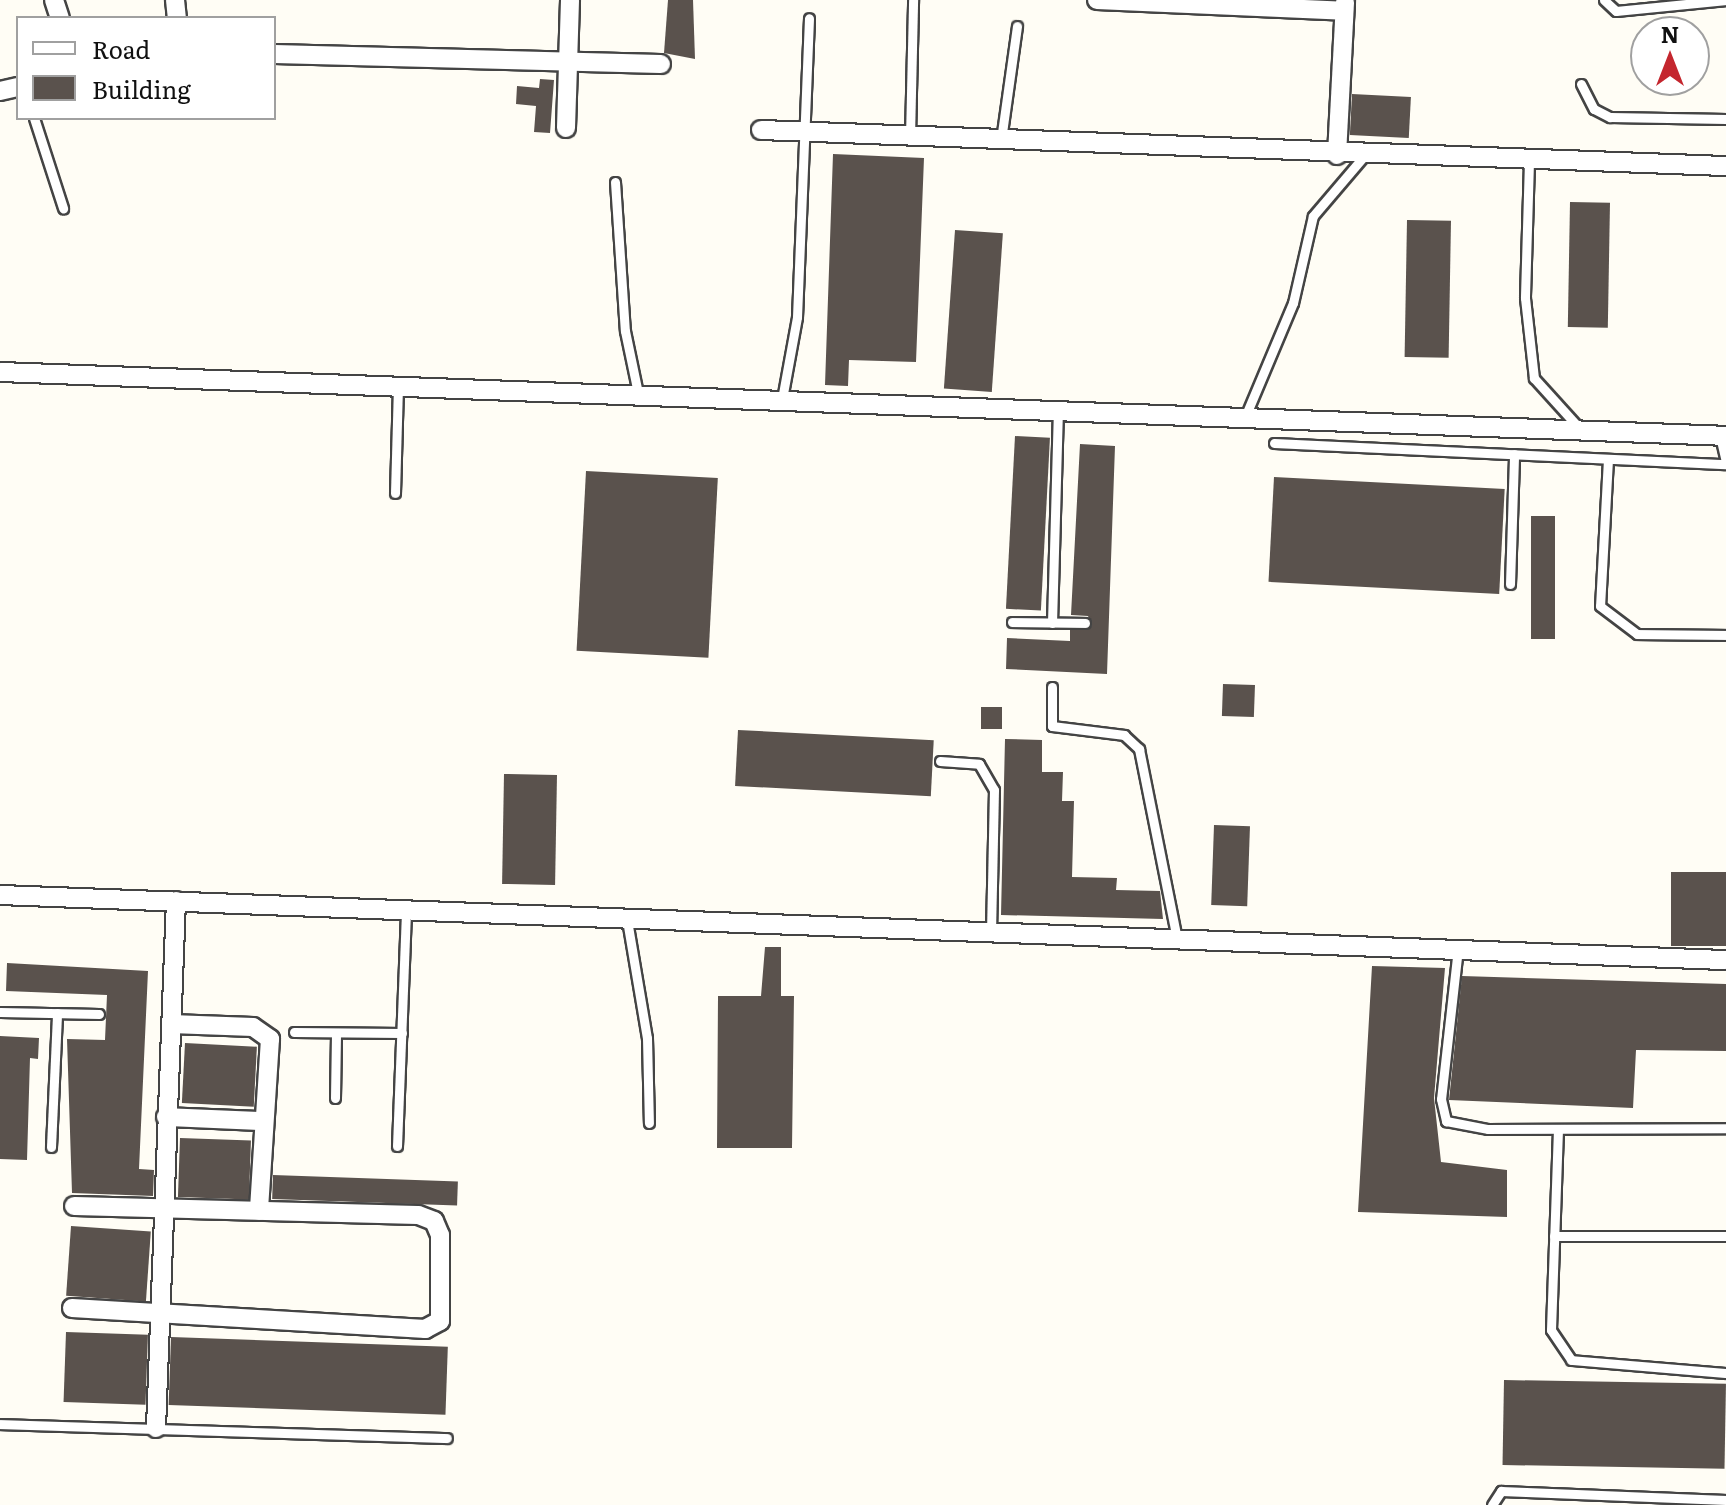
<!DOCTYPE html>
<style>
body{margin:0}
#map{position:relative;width:1726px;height:1505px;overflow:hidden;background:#fffdf5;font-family:Literata,serif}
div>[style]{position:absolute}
.building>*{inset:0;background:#5a524d;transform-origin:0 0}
.roads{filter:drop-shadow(2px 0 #444) drop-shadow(-2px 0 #444) drop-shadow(0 2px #444) drop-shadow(0 -2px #444)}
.lane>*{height:9px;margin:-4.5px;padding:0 4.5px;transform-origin:4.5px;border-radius:4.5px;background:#fff}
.street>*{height:18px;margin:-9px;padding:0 9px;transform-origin:9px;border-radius:9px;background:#fff}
span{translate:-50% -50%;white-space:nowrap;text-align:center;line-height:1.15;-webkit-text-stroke:8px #fff;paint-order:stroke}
.legend{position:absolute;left:16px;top:16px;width:260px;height:104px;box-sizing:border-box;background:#fff;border:2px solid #a0a0a0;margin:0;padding:10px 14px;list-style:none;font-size:24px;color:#111}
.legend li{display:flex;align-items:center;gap:16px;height:40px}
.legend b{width:40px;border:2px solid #a0a0a0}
.north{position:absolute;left:1630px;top:16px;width:80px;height:80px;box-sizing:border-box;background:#fff;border:2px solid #a0a0a0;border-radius:50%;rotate:0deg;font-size:22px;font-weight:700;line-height:32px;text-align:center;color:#111}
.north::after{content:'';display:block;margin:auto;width:28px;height:36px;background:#c4262e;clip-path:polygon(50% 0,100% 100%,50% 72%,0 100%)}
</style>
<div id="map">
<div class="building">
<div style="clip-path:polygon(668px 0,693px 0,695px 59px,664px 53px)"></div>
<div style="clip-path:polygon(540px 79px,554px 80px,550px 133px,534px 132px,536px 106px,516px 104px,517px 86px,539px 88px)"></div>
<div style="left:1352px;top:94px;width:59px;height:41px;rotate:3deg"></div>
<div style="clip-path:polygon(833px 154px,924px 158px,916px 362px,849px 360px,848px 386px,825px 385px)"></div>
<div style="left:1570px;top:202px;width:40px;height:125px;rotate:1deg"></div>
<div style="left:1407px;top:220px;width:44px;height:137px;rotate:1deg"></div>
<div style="left:955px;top:230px;width:48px;height:159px;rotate:4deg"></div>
<div style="left:1015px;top:436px;width:35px;height:173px;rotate:3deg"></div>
<div style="clip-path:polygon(1080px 444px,1115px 446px,1107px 674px,1006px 669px,1007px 638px,1070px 641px,1070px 630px,1092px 626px,1088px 616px,1071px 615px)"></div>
<div style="left:586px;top:471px;width:132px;height:180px;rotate:3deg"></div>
<div style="left:1274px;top:477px;width:231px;height:105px;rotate:3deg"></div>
<div style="left:1531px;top:516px;width:24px;height:123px"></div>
<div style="left:1223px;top:684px;width:32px;height:32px;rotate:2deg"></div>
<div style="left:981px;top:707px;width:21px;height:22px"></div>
<div style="left:738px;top:730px;width:196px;height:56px;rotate:3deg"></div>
<div style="clip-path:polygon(1005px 739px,1042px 740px,1042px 772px,1063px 772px,1062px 801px,1074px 801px,1072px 877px,1117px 878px,1116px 890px,1160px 891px,1163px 919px,1001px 915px)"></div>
<div style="left:504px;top:774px;width:53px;height:110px;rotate:1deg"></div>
<div style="left:1214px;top:825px;width:36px;height:80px;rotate:2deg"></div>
<div style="left:1671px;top:872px;width:55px;height:74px"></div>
<div style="clip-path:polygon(765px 947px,781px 947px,781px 996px,794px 996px,792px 1148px,717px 1148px,718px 996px,761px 996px)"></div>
<div style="clip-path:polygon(7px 963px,148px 971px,139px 1169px,154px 1170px,153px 1196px,72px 1193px,67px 1039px,105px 1040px,107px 995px,6px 991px)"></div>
<div style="clip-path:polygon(1372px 966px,1445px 968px,1434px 1098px,1441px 1162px,1507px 1170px,1507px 1217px,1358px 1212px)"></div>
<div style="clip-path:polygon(1462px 976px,1726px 984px,1726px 1051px,1636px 1050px,1633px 1108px,1449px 1100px)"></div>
<div style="clip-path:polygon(0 1036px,39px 1038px,38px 1059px,30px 1058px,27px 1160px,0 1159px)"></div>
<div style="left:185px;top:1043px;width:72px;height:60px;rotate:3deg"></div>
<div style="left:180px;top:1138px;width:71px;height:59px;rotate:2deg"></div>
<div style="left:273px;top:1175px;width:185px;height:24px;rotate:2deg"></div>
<div style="left:71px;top:1226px;width:80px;height:70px;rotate:4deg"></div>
<div style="left:66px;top:1332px;width:82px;height:70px;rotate:2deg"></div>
<div style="left:171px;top:1337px;width:277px;height:68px;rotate:2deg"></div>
<div style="left:1504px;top:1380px;width:222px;height:85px;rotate:1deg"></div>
</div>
<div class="roads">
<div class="lane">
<div style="left:1604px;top:0;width:16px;rotate:43deg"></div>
<div style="left:1616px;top:11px;width:111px;rotate:-5.7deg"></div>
<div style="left:1581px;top:84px;width:28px;rotate:63deg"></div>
<div style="left:1594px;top:109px;width:18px;rotate:27deg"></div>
<div style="left:1610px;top:117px;width:116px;rotate:1deg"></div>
<div style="left:34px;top:118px;width:95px;rotate:72.1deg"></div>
<div style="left:910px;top:137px;width:137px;rotate:-88.7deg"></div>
<div style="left:1001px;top:140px;width:115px;rotate:-82deg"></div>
<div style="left:1529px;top:161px;width:137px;rotate:91.7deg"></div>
<div style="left:1525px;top:298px;width:81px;rotate:83.6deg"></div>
<div style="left:1534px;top:378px;width:70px;rotate:47.9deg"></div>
<div style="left:615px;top:182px;width:149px;rotate:86.2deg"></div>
<div style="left:625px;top:331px;width:63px;rotate:78.2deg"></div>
<div style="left:782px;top:399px;width:83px;rotate:-79.6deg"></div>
<div style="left:797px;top:317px;width:299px;rotate:-87.7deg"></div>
<div style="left:1245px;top:417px;width:124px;rotate:-67.2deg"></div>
<div style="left:1293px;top:303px;width:89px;rotate:-77.1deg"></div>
<div style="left:1313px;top:216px;width:79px;rotate:-49.6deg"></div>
<div style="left:1720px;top:436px;width:26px;rotate:77deg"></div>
<div style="left:1274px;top:443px;width:452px;rotate:2.7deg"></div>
<div style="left:1608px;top:459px;width:147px;rotate:93.1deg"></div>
<div style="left:1600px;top:606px;width:46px;rotate:37.1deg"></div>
<div style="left:1637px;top:634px;width:89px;rotate:0.6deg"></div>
<div style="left:395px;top:493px;width:109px;rotate:-88.4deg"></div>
<div style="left:1510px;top:584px;width:130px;rotate:-88.2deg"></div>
<div style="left:1012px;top:622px;width:73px;rotate:0.8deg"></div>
<div style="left:1052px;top:623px;width:213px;rotate:-88.4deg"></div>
<div style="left:1052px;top:687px;width:39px;rotate:90deg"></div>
<div style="left:1052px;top:726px;width:73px;rotate:7.1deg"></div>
<div style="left:1124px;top:735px;width:21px;rotate:43deg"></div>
<div style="left:1139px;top:749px;width:194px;rotate:78.7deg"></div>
<div style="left:940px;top:761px;width:39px;rotate:4deg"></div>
<div style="left:979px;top:764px;width:30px;rotate:60deg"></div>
<div style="left:994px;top:790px;width:142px;rotate:91.2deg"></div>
<div style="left:627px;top:920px;width:120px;rotate:80.4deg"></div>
<div style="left:647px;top:1038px;width:85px;rotate:88.7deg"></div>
<div style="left:1458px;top:948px;width:152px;rotate:96.4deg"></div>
<div style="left:1441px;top:1099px;width:23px;rotate:77deg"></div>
<div style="left:1446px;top:1121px;width:43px;rotate:10.8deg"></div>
<div style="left:1488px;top:1129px;width:238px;rotate:-0.2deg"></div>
<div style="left:0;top:1012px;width:99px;rotate:1.2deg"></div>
<div style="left:294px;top:1032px;width:108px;rotate:0.5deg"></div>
<div style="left:335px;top:1098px;width:65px;rotate:-89.1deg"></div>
<div style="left:1558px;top:1129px;width:201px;rotate:92deg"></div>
<div style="left:1551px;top:1330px;width:36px;rotate:56deg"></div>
<div style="left:1571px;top:1360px;width:156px;rotate:4.8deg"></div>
<div style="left:397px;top:1146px;width:236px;rotate:-87.8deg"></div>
<div style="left:51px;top:1147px;width:134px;rotate:-87.4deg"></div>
<div style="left:1554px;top:1236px;width:172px"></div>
<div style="left:0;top:1424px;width:447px;rotate:1.8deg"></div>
<div style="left:1492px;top:1505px;width:17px;rotate:-57deg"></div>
<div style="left:1501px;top:1491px;width:225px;rotate:2.3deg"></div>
</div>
<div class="street">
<div style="left:54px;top:0;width:19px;rotate:72deg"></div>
<div style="left:175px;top:0;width:18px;rotate:84deg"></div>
<div style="left:1097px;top:0;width:247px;rotate:2.5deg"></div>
<div style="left:274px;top:54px;width:387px;rotate:1.5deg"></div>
<div style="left:0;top:91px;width:18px;rotate:-13deg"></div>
<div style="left:566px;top:128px;width:128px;rotate:-88.2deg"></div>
<div style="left:761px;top:130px;width:966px;rotate:2.14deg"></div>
<div style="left:1337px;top:155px;width:153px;rotate:-87deg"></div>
<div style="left:0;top:372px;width:1727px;rotate:2.12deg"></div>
<div style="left:0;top:895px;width:1727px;rotate:2.16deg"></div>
<div style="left:171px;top:1024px;width:82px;rotate:2.1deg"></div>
<div style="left:253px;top:1027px;width:21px;rotate:35deg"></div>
<div style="left:270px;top:1039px;width:172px;rotate:93.7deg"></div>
<div style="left:166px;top:1117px;width:96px;rotate:2.4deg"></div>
<div style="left:72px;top:1308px;width:354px;rotate:3.4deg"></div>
<div style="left:425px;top:1329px;width:17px;rotate:-28deg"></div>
<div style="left:440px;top:1321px;width:86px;rotate:-90deg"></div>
<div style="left:440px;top:1235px;width:15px;rotate:-113deg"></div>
<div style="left:434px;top:1221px;width:17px;rotate:-159deg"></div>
<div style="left:418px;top:1215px;width:344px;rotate:-178.5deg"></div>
<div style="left:156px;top:1428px;width:527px;rotate:-87.83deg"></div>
</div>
</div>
<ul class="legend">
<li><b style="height:10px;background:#fff"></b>Road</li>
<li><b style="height:22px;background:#5a524d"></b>Building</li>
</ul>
<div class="north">N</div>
</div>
